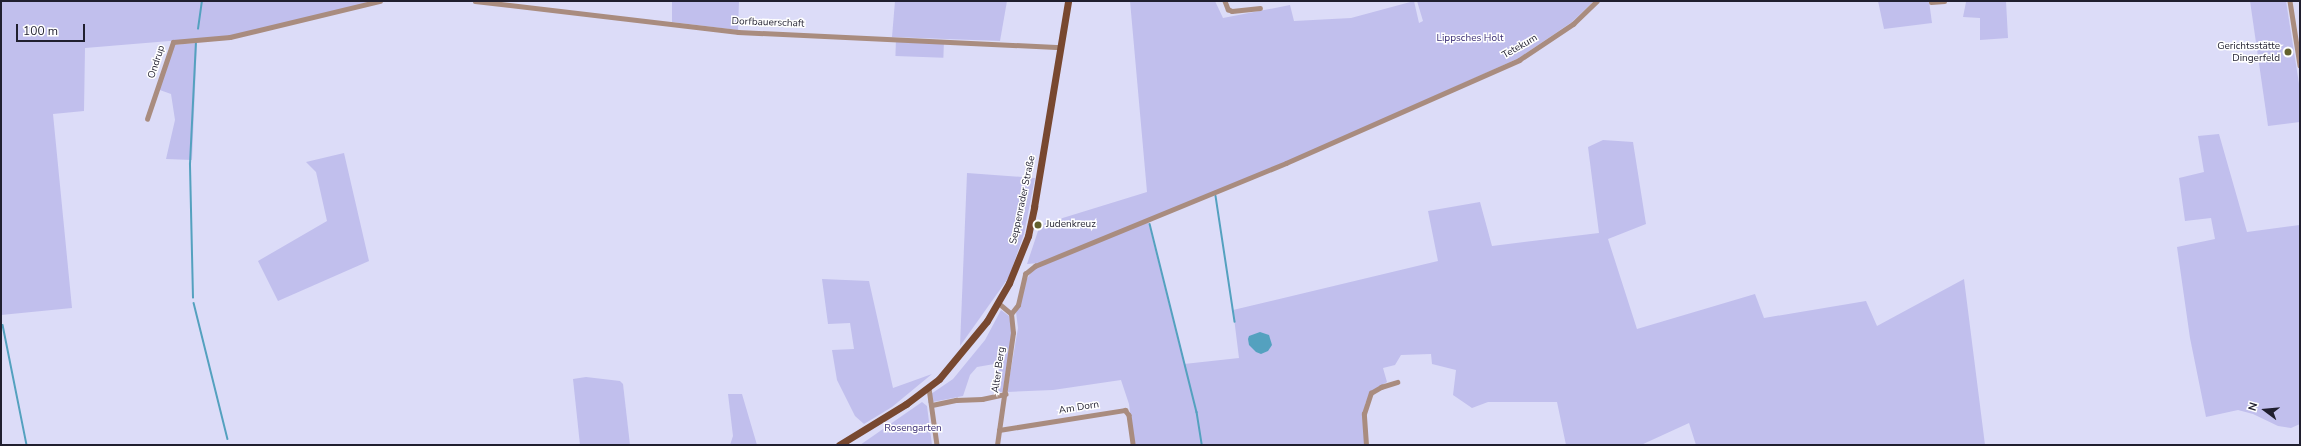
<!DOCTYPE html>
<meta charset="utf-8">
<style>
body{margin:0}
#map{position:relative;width:2301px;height:446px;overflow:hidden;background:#dcdcf8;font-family:"Nunito Sans",sans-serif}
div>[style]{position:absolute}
.green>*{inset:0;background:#c1bfed;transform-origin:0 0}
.water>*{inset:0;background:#54a1bf}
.stream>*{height:1.5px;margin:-0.75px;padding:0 0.75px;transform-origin:0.75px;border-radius:0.75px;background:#54a1bf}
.minor>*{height:4.5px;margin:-2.25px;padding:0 2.25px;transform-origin:2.25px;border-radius:2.25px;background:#a98c7f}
.primary>*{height:7px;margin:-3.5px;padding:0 3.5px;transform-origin:3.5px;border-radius:3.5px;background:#784830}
.dots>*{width:11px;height:11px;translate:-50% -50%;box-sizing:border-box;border:2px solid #fff;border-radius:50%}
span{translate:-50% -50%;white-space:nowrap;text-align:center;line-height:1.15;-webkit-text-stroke:3px #fff;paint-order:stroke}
.street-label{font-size:10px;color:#201f2f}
.park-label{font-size:10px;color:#392c74}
.poi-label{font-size:10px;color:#201f2f}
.right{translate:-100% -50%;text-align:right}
.left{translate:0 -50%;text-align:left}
.frame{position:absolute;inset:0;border:2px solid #201f2f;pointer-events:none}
.north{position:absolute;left:2245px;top:390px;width:40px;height:40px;-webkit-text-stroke:3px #fff;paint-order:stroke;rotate:286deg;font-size:11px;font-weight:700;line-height:16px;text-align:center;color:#201f2f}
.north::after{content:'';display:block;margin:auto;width:14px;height:18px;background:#201f2f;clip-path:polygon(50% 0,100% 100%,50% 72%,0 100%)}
.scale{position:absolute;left:16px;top:24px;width:69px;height:18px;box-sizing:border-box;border:2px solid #201f2f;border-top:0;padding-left:5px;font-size:12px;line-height:14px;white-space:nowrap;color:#201f2f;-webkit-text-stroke:3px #fff;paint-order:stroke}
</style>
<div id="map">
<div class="green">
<div style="clip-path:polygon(1px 1px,377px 1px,230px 36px,85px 48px,84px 111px,53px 114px,72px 308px,1px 315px)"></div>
<div style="clip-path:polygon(672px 1px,739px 1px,738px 30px,672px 22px)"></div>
<div style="clip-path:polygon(895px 1px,1007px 1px,1000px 41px,892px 37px)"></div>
<div style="clip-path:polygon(1130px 1px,1215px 1px,1223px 18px,1290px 5px,1294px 21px,1351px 18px,1414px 1px,1419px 23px,1423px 21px,1417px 1px,1594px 1px,1572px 22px,1519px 58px,1286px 163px,1039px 263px,1027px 264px,1040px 225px,1147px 192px)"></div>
<div style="clip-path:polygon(1878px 1px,1929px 1px,1932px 23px,1884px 29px)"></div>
<div style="clip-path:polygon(2006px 1px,2008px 38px,1980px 40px,1980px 18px,1963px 17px,1966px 2px)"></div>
<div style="clip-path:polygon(2250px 1px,2286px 1px,2300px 90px,2300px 122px,2268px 126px)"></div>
<div style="left:896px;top:39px;width:48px;height:17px;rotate:2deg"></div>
<div style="clip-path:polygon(197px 43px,192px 160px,166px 159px,175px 120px,171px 94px,157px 89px,172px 45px)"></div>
<div style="clip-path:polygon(2219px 134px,2247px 232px,2300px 225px,2300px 424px,2291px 428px,2278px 426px,2253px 414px,2238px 410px,2206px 417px,2190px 338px,2177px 247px,2215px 239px,2211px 218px,2185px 221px,2179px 178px,2204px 172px,2198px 136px)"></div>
<div style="clip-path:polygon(1603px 140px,1633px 142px,1646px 224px,1608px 239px,1637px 329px,1755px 294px,1764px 318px,1866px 301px,1877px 326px,1964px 279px,1985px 445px,1696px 445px,1689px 423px,1641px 445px,1566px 445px,1557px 402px,1488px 402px,1472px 408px,1453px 395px,1456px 370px,1432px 364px,1431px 354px,1401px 355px,1395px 365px,1383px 368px,1387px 382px,1371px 392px,1365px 404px,1365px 445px,1134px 445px,1129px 404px,1121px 380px,1053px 390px,1007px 392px,1018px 328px,1016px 312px,1025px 282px,1032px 271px,1040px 264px,1148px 221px,1184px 364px,1239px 358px,1233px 310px,1438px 261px,1428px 211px,1480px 202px,1492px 246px,1599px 233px,1588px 147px)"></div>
<div style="clip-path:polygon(344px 153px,369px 261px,278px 301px,258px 261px,327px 221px,316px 172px,306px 162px)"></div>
<div style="clip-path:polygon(967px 173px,1035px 178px,1024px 234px,1009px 277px,960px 346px)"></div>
<div style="clip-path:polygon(822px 279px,869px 281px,893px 388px,932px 374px,892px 407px,864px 424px,855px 416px,837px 380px,832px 350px,854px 349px,850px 323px,828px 324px)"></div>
<div style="clip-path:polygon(1001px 310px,1009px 316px,1012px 330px,1003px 392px,997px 392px,1000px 363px,977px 367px,970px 375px,963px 396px,928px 403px,928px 396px,953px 379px,985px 340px)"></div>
<div style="clip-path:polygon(586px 377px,620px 381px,623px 384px,630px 445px,580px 445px,573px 379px)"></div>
<div style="clip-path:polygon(728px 394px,742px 394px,757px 445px,730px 445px,733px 436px)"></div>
<div style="clip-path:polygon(922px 402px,927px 406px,932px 445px,860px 445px)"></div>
</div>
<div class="water">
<div style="clip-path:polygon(1260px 332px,1269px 335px,1272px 345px,1268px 351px,1261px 354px,1256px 352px,1249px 345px,1248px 339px,1249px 336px)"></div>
</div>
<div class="stream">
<div style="left:198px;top:29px;width:28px;rotate:-82deg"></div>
<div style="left:1216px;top:196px;width:127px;rotate:81.4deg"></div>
<div style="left:1150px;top:224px;width:194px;rotate:76deg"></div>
<div style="left:1197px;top:412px;width:33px;rotate:81deg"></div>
<div style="left:193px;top:298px;width:134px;rotate:-91.3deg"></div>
<div style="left:190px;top:164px;width:122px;rotate:-87.2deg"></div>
<div style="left:194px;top:303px;width:140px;rotate:76deg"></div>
<div style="left:3px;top:325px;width:122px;rotate:78.7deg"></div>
</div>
<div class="minor">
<div style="left:475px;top:1px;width:265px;rotate:6.7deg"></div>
<div style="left:738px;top:32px;width:323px;rotate:2.7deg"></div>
<div style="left:1225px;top:1px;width:9px;rotate:69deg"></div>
<div style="left:1228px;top:9px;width:4px;rotate:27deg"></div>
<div style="left:1232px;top:11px;width:28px;rotate:-6deg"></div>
<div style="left:2290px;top:1px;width:65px;rotate:81.1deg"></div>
<div style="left:1931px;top:2px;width:13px;rotate:-4deg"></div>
<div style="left:147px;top:119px;width:81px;rotate:-71.3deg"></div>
<div style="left:173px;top:42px;width:57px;rotate:-5deg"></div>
<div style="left:230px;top:37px;width:154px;rotate:-13.5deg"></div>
<div style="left:1011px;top:314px;width:11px;rotate:-52deg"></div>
<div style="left:1018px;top:305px;width:32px;rotate:-77deg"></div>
<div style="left:1025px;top:274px;width:13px;rotate:-39deg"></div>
<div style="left:1035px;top:266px;width:271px;rotate:-22.3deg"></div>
<div style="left:1286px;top:163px;width:255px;rotate:-23.8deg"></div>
<div style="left:1519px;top:60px;width:65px;rotate:-33.7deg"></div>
<div style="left:1573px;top:24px;width:33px;rotate:-44deg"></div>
<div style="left:929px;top:388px;width:58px;rotate:82deg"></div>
<div style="left:932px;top:405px;width:25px;rotate:-12deg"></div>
<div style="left:956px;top:400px;width:26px;rotate:-2deg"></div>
<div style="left:982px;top:399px;width:24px;rotate:-12deg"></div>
<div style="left:999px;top:430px;width:128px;rotate:-9deg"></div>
<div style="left:1125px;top:410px;width:6px;rotate:51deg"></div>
<div style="left:1129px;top:415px;width:30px;rotate:82deg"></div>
<div style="left:997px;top:445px;width:113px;rotate:-81.9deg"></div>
<div style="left:1013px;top:333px;width:19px;rotate:-96deg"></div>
<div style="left:1011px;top:314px;width:17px;rotate:-140deg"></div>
<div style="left:1366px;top:445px;width:31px;rotate:-94deg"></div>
<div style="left:1364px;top:414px;width:22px;rotate:-72deg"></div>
<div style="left:1371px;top:393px;width:12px;rotate:-31deg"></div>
<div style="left:1381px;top:387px;width:17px;rotate:-17deg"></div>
</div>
<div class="primary">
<div style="left:839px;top:445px;width:79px;rotate:-31.5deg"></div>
<div style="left:906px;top:404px;width:41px;rotate:-37.1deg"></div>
<div style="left:939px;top:379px;width:75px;rotate:-50.4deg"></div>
<div style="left:987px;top:321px;width:44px;rotate:-59.9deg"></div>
<div style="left:1009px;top:283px;width:51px;rotate:-68deg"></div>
<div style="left:1028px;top:236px;width:30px;rotate:-78deg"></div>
<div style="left:1034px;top:207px;width:209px;rotate:-80.6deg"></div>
</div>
<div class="dots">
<div style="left:2288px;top:52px;background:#63612d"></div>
<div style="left:1038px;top:225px;background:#63612d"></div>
</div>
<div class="street-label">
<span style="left:768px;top:23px;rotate:2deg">Dorfbauerschaft</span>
<span style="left:1520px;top:47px;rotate:-30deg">Tetekum</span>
<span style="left:157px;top:62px;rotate:-72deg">Ondrup</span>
<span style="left:1023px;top:200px;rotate:-78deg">Seppenrader Straße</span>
<span style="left:999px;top:370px;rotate:-82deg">Alter Berg</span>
<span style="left:1079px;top:408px;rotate:-9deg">Am Dorn</span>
</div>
<div class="park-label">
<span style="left:1470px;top:39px">Lippsches Holt</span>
<span style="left:913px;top:429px">Rosengarten</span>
</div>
<div class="poi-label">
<span class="right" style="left:2280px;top:52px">Gerichtsstätte<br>Dingerfeld</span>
<span class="left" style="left:1046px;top:225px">Judenkreuz</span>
</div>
<div class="frame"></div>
<div class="north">N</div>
<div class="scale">100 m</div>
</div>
